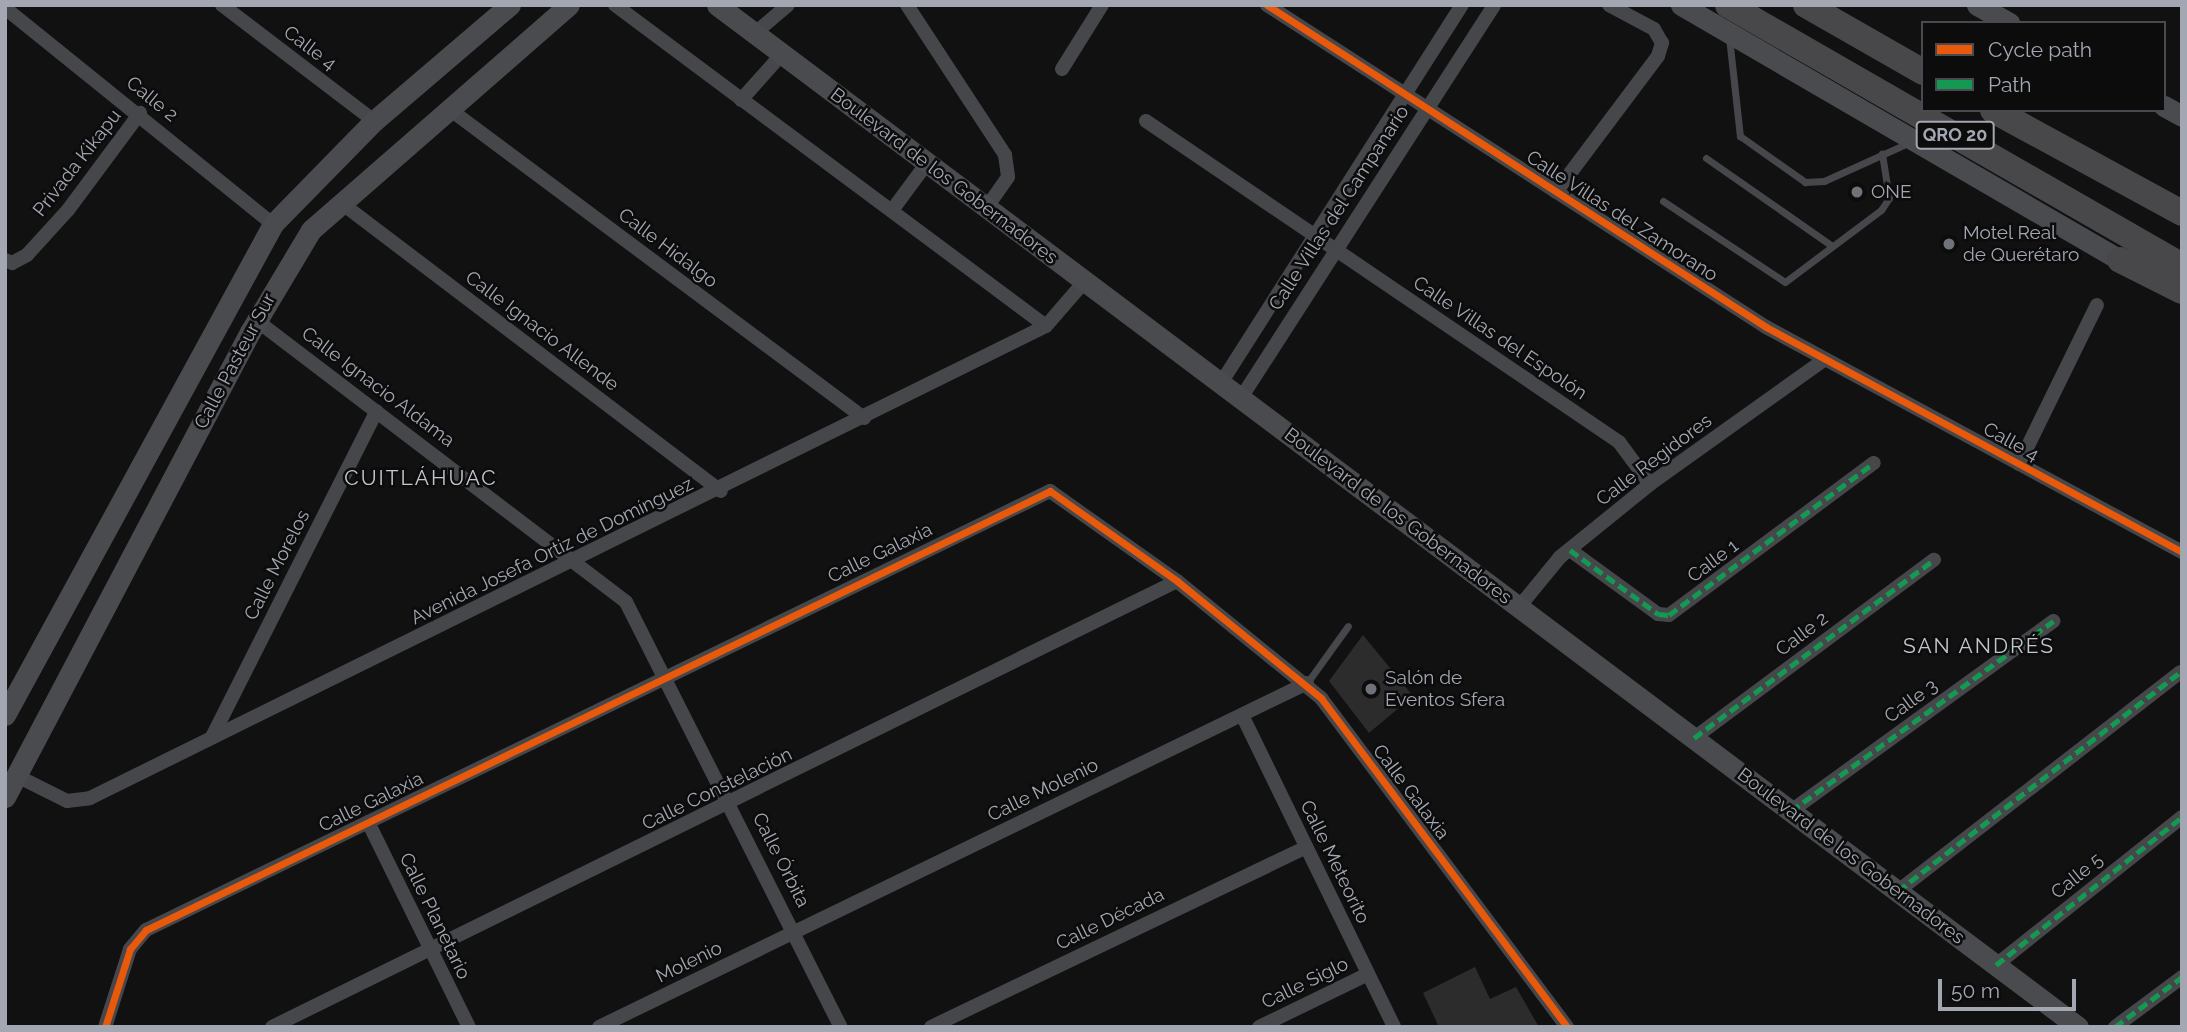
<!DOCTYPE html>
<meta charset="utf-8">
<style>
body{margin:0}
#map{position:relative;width:2187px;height:1032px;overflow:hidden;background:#111112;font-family:Raleway,sans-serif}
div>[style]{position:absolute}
.building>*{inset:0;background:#2c2c2d}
.lane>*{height:7px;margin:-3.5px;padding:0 3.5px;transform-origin:3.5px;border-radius:3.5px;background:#46474a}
.street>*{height:14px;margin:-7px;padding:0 7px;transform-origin:7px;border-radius:7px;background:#46474a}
.secondary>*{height:21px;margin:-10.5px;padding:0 10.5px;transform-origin:10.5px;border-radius:10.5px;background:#4a4b4e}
.highway>*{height:26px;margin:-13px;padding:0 13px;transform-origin:13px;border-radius:13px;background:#48484b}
.quiet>*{height:5px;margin-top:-2.5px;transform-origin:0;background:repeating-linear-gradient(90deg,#139951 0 10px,transparent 0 15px)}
.cycleway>*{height:7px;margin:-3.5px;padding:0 3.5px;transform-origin:3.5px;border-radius:3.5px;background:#e8590c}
.dots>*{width:19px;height:19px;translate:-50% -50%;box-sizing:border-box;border:4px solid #0c0c0d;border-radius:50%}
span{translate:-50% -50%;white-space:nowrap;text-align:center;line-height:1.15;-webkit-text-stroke:5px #0c0c0d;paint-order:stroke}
.shield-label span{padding:2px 5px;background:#0c0c0d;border:2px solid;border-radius:5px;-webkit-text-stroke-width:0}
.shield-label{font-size:18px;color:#a3a7b1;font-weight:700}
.street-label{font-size:19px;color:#a3a7b1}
.poi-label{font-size:19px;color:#a3a7b1}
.left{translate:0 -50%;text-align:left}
.neighbourhood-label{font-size:21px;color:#c4c6ce;letter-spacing:2px}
.frame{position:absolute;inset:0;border:7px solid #a3a7b1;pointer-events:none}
.legend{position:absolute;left:1921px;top:21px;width:245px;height:91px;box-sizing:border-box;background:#0c0c0d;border:2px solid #484a4f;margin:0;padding:9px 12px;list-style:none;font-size:21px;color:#a3a7b1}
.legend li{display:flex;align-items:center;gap:14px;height:35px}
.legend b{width:35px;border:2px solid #484a4f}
.scale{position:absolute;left:1938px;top:979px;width:138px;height:32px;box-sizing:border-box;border:4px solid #a3a7b1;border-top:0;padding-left:9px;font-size:21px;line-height:24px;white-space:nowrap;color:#a3a7b1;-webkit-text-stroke:5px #0c0c0d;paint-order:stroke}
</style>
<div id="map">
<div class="building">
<div style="clip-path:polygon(1363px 635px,1413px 696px,1369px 733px,1329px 681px)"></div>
<div style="clip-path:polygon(1475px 967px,1490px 999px,1516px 987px,1539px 1027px,1439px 1027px,1423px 993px)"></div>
</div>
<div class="lane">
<div style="left:1729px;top:37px;width:100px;rotate:83.7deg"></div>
<div style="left:1740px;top:136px;width:80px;rotate:35.3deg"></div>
<div style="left:1805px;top:182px;width:19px;rotate:-3deg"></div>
<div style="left:1824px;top:181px;width:92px;rotate:-24.3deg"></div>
<div style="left:1706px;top:158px;width:154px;rotate:34.9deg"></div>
<div style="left:1663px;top:201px;width:146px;rotate:33.6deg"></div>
<div style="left:1785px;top:282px;width:120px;rotate:-36.9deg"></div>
<div style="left:1881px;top:210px;width:14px;rotate:-56deg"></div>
<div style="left:1889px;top:198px;width:45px;rotate:-99deg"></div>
<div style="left:1307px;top:683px;width:70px;rotate:-54.3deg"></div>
</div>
<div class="street">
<div style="left:222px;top:5px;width:191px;rotate:37.3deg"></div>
<div style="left:615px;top:5px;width:537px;rotate:36.68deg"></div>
<div style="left:907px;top:5px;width:179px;rotate:56.8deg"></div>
<div style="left:1005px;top:155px;width:22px;rotate:82deg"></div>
<div style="left:1008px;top:177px;width:37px;rotate:125deg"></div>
<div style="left:1267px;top:5px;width:594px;rotate:32.83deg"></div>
<div style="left:1766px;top:327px;width:473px;rotate:28.4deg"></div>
<div style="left:5px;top:8px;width:344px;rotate:38.9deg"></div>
<div style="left:755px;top:33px;width:43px;rotate:-40.3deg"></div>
<div style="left:1062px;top:69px;width:75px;rotate:-58deg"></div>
<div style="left:741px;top:100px;width:62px;rotate:-48.3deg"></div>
<div style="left:448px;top:108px;width:519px;rotate:36.69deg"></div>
<div style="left:1146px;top:121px;width:572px;rotate:34.16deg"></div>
<div style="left:1619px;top:442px;width:52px;rotate:53.6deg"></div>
<div style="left:1556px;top:192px;width:170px;rotate:-53.1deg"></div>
<div style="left:1658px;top:56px;width:14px;rotate:-73deg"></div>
<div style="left:1662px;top:43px;width:16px;rotate:-120deg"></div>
<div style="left:1654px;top:29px;width:51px;rotate:-151.9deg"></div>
<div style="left:340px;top:202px;width:478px;rotate:37.2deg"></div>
<div style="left:893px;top:209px;width:57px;rotate:-53.5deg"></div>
<div style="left:5px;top:260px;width:8px;rotate:23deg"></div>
<div style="left:12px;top:263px;width:17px;rotate:-28deg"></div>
<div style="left:27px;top:255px;width:61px;rotate:-47.7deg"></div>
<div style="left:68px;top:210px;width:121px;rotate:-53.4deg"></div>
<div style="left:256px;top:320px;width:465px;rotate:37.3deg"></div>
<div style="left:626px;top:602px;width:476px;rotate:63.2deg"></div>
<div style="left:1221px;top:383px;width:448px;rotate:-57.5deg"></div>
<div style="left:1241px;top:398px;width:467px;rotate:-57.2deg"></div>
<div style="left:2019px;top:464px;width:177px;rotate:-63.9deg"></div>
<div style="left:1570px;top:550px;width:109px;rotate:36deg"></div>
<div style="left:1658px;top:614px;width:11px;rotate:5deg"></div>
<div style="left:1669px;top:615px;width:255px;rotate:-36.6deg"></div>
<div style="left:1519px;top:607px;width:65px;rotate:-50.6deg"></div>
<div style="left:1560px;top:557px;width:116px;rotate:-39deg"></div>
<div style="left:1650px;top:484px;width:215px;rotate:-35.5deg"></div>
<div style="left:1242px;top:715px;width:347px;rotate:64deg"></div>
<div style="left:212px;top:737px;width:365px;rotate:-63.2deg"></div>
<div style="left:1694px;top:738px;width:299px;rotate:-36.6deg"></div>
<div style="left:17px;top:776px;width:56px;rotate:26.6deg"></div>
<div style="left:67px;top:801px;width:23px;rotate:-7deg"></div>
<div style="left:90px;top:798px;width:1066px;rotate:-26.28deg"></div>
<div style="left:1046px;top:326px;width:60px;rotate:-49.1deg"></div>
<div style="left:1791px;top:811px;width:324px;rotate:-35.9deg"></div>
<div style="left:368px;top:822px;width:229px;rotate:63.8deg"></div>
<div style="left:1898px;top:891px;width:357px;rotate:-37.8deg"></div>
<div style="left:1996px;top:965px;width:238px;rotate:-38.5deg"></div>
<div style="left:105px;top:1027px;width:82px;rotate:-72.2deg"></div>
<div style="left:130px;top:949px;width:25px;rotate:-50deg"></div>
<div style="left:146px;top:930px;width:1005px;rotate:-25.9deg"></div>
<div style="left:1050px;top:491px;width:156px;rotate:35.3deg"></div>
<div style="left:1177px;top:581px;width:186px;rotate:39.1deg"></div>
<div style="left:1321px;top:698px;width:411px;rotate:53.2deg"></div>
<div style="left:272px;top:1027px;width:1009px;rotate:-26.23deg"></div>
<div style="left:599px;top:1027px;width:787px;rotate:-25.91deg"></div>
<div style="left:931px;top:1027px;width:416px;rotate:-25.6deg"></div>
<div style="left:1259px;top:1027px;width:121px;rotate:-25.9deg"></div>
<div style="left:2115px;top:1027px;width:84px;rotate:-36.7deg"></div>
</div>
<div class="secondary">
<div style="left:717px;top:5px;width:1702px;rotate:36.9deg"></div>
<div style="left:1681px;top:5px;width:508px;rotate:30.15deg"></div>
<div style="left:1977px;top:5px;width:37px;rotate:29deg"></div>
<div style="left:2164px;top:106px;width:21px;rotate:29deg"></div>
<div style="left:5px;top:715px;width:559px;rotate:-61.37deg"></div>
<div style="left:273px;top:224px;width:144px;rotate:-45.6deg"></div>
<div style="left:374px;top:121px;width:179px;rotate:-40.5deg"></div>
<div style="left:5px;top:797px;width:526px;rotate:-62.22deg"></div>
<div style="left:250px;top:332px;width:119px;rotate:-59.1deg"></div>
<div style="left:311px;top:230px;width:342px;rotate:-41.1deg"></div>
</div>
<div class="highway">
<div style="left:1728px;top:5px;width:524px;rotate:29.89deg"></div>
<div style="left:1806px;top:5px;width:135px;rotate:29.8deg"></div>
<div style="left:1993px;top:110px;width:215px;rotate:28.6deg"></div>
<div style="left:2120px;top:260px;width:69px;rotate:26.6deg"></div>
</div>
<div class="quiet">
<div style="left:1570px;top:550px;width:109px;rotate:36deg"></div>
<div style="left:1658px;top:614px;width:11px;rotate:5deg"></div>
<div style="left:1669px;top:615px;width:255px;rotate:-36.6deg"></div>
<div style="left:1694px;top:738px;width:299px;rotate:-36.6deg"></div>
<div style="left:1791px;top:811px;width:324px;rotate:-35.9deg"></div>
<div style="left:1898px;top:891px;width:357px;rotate:-37.8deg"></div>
<div style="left:1996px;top:965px;width:238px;rotate:-38.5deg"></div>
<div style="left:2115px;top:1027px;width:84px;rotate:-36.7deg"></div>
</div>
<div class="cycleway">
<div style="left:1267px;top:5px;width:594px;rotate:32.83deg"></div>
<div style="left:1766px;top:327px;width:473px;rotate:28.4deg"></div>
<div style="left:105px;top:1027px;width:82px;rotate:-72.2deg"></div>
<div style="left:130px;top:949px;width:25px;rotate:-50deg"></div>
<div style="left:146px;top:930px;width:1005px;rotate:-25.9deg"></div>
<div style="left:1050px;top:491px;width:156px;rotate:35.3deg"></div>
<div style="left:1177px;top:581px;width:186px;rotate:39.1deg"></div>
<div style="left:1321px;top:698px;width:411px;rotate:53.2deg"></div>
</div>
<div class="dots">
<div style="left:1857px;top:192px;background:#707279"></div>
<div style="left:1949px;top:244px;background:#707279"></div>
<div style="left:1371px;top:689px;background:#707279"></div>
</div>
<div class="shield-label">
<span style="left:1955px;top:135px">QRO 20</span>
</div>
<div class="street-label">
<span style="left:310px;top:48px;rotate:37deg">Calle 4</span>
<span style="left:152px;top:99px;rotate:39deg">Calle 2</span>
<span style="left:77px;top:163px;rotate:-52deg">Privada Kikapu</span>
<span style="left:944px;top:176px;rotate:37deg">Boulevard de los Gobernadores</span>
<span style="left:1339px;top:208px;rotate:-57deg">Calle Villas del Campanario</span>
<span style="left:1622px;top:216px;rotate:33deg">Calle Villas del Zamorano</span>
<span style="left:668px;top:248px;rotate:37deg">Calle Hidalgo</span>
<span style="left:542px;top:331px;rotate:37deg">Calle Ignacio Allende</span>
<span style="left:1500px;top:338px;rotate:34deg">Calle Villas del Espolón</span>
<span style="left:235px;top:361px;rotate:-62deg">Calle Pasteur Sur</span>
<span style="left:378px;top:387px;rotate:37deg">Calle Ignacio Aldama</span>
<span style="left:2011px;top:442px;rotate:29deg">Calle 4</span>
<span style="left:1654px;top:460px;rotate:-37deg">Calle Regidores</span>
<span style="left:1398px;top:516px;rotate:37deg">Boulevard de los Gobernadores</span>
<span style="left:552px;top:551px;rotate:-26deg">Avenida Josefa Ortiz de Domínguez</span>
<span style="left:880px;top:553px;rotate:-26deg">Calle Galaxia</span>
<span style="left:1713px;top:561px;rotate:-37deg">Calle 1</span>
<span style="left:277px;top:565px;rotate:-63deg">Calle Morelos</span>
<span style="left:1802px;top:634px;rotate:-37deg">Calle 2</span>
<span style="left:1911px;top:701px;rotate:-36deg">Calle 3</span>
<span style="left:717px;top:789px;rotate:-26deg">Calle Constelación</span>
<span style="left:1043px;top:790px;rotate:-26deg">Calle Molenio</span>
<span style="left:1411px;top:792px;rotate:53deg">Calle Galaxia</span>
<span style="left:371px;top:802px;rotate:-26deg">Calle Galaxia</span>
<span style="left:1851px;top:856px;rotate:37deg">Boulevard de los Gobernadores</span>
<span style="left:781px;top:860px;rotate:63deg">Calle Órbita</span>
<span style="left:1335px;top:862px;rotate:64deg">Calle Meteorito</span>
<span style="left:2077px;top:876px;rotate:-39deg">Calle 5</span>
<span style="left:435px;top:916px;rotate:64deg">Calle Planetario</span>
<span style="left:1110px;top:919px;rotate:-26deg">Calle Década</span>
<span style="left:689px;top:962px;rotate:-26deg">Molenio</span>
<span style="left:1305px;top:983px;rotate:-26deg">Calle Siglo</span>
</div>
<div class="poi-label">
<span class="left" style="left:1871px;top:192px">ONE</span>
<span class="left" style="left:1963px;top:244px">Motel Real<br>de Querétaro</span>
<span class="left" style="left:1385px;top:689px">Salón de<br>Eventos Sfera</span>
</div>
<div class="neighbourhood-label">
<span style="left:421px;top:478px">CUITLÁHUAC</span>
<span style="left:1979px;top:646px">SAN ANDRÉS</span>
</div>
<div class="frame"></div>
<ul class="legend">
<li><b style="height:9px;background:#e8590c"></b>Cycle path</li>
<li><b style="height:9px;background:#139951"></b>Path</li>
</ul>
<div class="scale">50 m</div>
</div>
